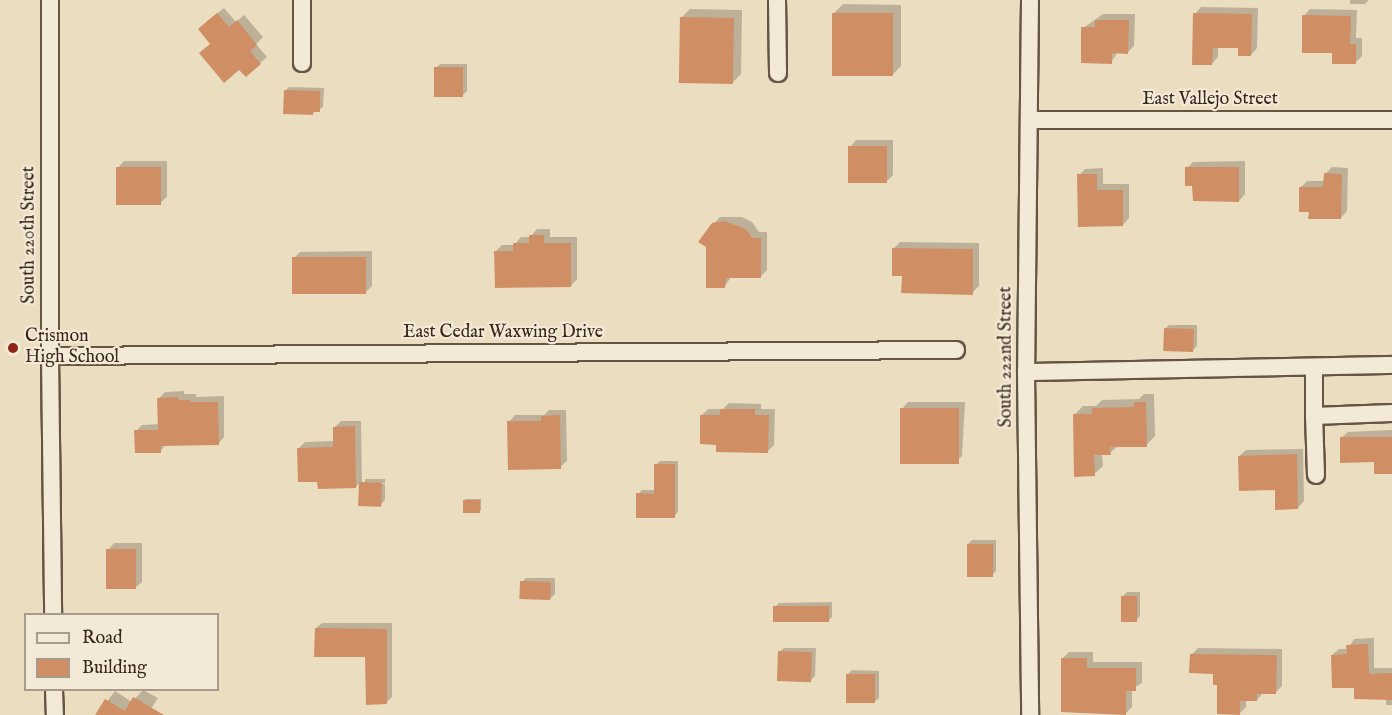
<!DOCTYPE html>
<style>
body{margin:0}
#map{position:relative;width:1392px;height:715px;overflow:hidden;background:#ebddc0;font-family:"IM FELL English",serif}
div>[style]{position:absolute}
.shadow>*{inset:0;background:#0003;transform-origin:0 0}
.building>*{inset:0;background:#d08e64;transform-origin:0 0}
.roads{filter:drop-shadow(2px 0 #665444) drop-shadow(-2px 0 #665444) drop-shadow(0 2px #665444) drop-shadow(0 -2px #665444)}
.minor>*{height:16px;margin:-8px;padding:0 8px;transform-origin:8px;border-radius:8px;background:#f2e9d6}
.dots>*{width:16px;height:16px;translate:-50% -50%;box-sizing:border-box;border:3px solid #f2e9d6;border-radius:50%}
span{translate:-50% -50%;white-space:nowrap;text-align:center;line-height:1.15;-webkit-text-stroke:4.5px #f2e9d6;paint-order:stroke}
.street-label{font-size:18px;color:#39271b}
.poi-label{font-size:18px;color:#39271b}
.left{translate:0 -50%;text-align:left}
.legend{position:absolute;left:24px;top:613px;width:195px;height:78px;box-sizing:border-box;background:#f2e9d6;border:2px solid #a89b8b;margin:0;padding:8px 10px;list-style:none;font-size:18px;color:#39271b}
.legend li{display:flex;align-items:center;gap:12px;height:30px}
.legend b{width:30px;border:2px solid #a89b8b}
</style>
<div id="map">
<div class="shadow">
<div style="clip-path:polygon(1350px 0,1369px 0,1365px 4px,1350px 4px)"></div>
<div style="clip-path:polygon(843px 4px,901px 5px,901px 66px,892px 75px,834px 13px)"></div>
<div style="clip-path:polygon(1201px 7px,1258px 8px,1257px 48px,1251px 55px,1239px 47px,1218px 46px,1218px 57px,1212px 64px,1195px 14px)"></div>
<div style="clip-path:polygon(224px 8px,236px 22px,244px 15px,263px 37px,256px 44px,267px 57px,246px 75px,212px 44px,206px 22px)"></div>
<div style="clip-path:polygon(690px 9px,742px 10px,741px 74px,732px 83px,681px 18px)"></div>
<div style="clip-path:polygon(1310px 9px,1357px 10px,1356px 38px,1362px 38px,1362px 56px,1355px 63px,1304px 16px)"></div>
<div style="clip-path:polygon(1103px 14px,1135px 14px,1134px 46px,1128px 52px,1118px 52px,1111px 62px,1083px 28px)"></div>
<div style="clip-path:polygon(440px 64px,467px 64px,467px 91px,463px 95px,436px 68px)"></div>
<div style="clip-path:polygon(289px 87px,324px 88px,323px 107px,312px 114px,285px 91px)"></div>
<div style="clip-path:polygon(856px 140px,893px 140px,893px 175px,886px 182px,850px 147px)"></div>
<div style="clip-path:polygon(124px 161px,167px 161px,167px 197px,160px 203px,118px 168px)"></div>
<div style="clip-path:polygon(1245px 161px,1245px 194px,1239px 201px,1194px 185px,1187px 168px,1193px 162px)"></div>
<div style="clip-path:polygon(1332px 167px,1348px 168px,1347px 211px,1341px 218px,1310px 210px,1301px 187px,1307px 181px,1325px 181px,1325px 174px)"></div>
<div style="clip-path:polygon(1103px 168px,1103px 184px,1129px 184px,1129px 218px,1123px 225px,1079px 175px,1085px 169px)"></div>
<div style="clip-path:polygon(720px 217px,742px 217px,752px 222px,759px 232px,767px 232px,767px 270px,760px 277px,731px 277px,725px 286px,713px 224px)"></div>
<div style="clip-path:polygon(537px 229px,550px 229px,550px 237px,577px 237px,577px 279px,571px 286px,496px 251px,502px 245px,514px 245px,521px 237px,530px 237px)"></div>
<div style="clip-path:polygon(900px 242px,979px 243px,979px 286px,972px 293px,893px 249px)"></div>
<div style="clip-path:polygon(372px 251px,372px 286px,366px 292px,293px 259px,300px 252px)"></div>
<div style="clip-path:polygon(1169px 325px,1197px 325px,1197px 346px,1193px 350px,1165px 329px)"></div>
<div style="clip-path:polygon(184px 391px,184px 394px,196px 394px,196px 397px,224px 396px,224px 437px,218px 444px,167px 444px,160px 451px,136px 431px,142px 425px,159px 424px,159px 398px,165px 392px)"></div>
<div style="clip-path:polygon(1144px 394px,1154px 394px,1155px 436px,1146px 445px,1118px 446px,1110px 453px,1102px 454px,1103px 466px,1094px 474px,1074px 415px,1083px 406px,1096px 406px,1102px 400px,1139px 399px)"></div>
<div style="clip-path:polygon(908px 402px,965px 402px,962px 456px,956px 462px,902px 409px)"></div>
<div style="clip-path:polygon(729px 403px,761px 404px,761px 409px,775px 409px,774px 445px,768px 451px,717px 443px,702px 415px,708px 409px,723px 409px)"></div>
<div style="clip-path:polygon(549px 410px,566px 410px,567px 461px,560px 467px,509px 422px,515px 415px,544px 415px)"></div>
<div style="clip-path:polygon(341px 421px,361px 421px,362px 484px,385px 484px,385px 500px,381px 504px,360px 504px,360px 482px,356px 487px,319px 480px,299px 448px,305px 442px,334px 441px,334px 428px)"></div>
<div style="clip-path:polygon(1392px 430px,1392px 472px,1341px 438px,1348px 432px)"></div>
<div style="clip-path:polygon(1303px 449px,1304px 501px,1298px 508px,1239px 456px,1246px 450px)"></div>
<div style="clip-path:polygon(660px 461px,678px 461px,678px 512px,674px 516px,638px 494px,642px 490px,656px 490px,655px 465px)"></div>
<div style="left:365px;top:479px;width:20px;height:4px"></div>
<div style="clip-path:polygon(466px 499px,481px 499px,481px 510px,479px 512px,464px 500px)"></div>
<div style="clip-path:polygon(972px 540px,996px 540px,996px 571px,992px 575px,968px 544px)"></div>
<div style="clip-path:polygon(114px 543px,142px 543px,142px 582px,135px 588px,108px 550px)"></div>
<div style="clip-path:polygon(526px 578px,555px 578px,555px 594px,551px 598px,522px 582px)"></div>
<div style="clip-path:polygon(1127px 592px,1140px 592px,1140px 616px,1136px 621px,1123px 596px)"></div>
<div style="clip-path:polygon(832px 602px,832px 617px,828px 621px,775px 607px,779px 603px)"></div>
<div style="clip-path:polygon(322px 623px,392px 623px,392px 697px,386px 703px,366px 656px,316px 628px)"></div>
<div style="clip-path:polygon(1374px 638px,1374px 668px,1392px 668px,1392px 705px,1386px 705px,1386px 699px,1356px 686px,1332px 655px,1339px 649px,1348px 649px,1354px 639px)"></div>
<div style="clip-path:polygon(784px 648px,816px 648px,815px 676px,811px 680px,779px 652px)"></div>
<div style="clip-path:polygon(1198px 648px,1282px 649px,1282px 686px,1276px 692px,1263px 693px,1257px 700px,1246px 699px,1246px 707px,1240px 713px,1214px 672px,1191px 655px)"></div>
<div style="clip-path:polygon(1069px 652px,1093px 652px,1093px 662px,1142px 662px,1142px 683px,1132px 689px,1132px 707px,1126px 713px,1063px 658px)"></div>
<div style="clip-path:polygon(852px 670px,879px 671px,879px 698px,874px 702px,848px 674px)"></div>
<div style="clip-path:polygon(143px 690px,158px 698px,147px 715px,97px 715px,115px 691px,132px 702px)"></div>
</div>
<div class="building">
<div style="clip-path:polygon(217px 13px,229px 27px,237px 20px,257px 45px,250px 51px,261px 64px,246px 77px,239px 70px,224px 83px,199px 53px,210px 44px,198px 29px)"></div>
<div style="left:832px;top:13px;width:61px;height:63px"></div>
<div style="clip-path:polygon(1193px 13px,1252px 14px,1251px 56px,1238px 56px,1238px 48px,1213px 48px,1212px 65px,1192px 65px)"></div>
<div style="clip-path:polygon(1302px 15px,1351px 16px,1350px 44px,1356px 44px,1356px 64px,1332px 64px,1332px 53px,1302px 53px)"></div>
<div style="left:680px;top:17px;width:54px;height:66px;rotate:1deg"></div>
<div style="clip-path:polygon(1095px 20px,1129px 20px,1128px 54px,1112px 53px,1112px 64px,1081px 63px,1081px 27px,1095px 27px)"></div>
<div style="left:463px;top:67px;width:30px;height:29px;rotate:90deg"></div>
<div style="clip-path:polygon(284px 90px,320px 91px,320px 112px,313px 112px,313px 115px,283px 114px)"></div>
<div style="left:848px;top:146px;width:39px;height:37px"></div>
<div style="left:116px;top:167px;width:45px;height:38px"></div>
<div style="clip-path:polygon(1185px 167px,1239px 167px,1239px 202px,1193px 201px,1192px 186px,1185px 186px)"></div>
<div style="clip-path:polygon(1324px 173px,1342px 174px,1341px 219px,1308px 219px,1309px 212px,1299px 212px,1299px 187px,1323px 187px)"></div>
<div style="clip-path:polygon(1077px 174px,1097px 174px,1097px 190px,1123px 190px,1123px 226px,1078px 227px)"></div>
<div style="clip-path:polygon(724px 221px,746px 229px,752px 238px,761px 238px,761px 278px,726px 278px,725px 288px,706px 288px,706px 247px,698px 242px,712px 223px)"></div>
<div style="clip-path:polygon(529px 235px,544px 235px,544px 243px,571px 243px,571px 287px,495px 288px,494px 251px,513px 251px,513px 243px,529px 243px)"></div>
<div style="clip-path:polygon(892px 248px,973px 249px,973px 295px,901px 293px,902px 276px,892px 276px)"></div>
<div style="left:366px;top:257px;width:37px;height:74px;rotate:90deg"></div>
<div style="left:1164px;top:328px;width:30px;height:23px;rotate:2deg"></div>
<div style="clip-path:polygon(178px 397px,178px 400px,190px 400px,190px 402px,218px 402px,219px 445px,161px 446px,161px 453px,135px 453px,134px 430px,158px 430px,157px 398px)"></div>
<div style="clip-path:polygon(1134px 402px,1146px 402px,1147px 447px,1110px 447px,1111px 455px,1094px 455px,1095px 476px,1074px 477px,1073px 414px,1092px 414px,1092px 408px,1134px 407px)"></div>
<div style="left:900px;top:408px;width:59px;height:56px"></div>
<div style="clip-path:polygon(720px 409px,755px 409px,755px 415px,769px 415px,768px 453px,716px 452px,716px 445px,700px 444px,700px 415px,720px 415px)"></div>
<div style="clip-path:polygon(560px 415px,561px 469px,508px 470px,507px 421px,541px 421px,541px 416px)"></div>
<div style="clip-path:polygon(355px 426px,356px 488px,318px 489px,317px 482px,298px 482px,297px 448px,333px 447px,333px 427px)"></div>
<div style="clip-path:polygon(1340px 437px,1392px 437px,1392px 474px,1374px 474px,1374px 462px,1340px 463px)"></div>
<div style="clip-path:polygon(1297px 454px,1298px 509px,1275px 510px,1275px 490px,1239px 491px,1238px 456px)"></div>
<div style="clip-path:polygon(654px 464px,675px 464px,675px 518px,636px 518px,636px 493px,654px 494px)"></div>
<div style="left:359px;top:482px;width:23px;height:24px;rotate:2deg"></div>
<div style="left:463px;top:500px;width:17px;height:13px"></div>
<div style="left:967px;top:544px;width:26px;height:33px"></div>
<div style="left:106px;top:549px;width:30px;height:40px"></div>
<div style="left:520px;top:581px;width:31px;height:18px;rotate:2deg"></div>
<div style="left:1121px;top:596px;width:16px;height:26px"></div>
<div style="left:773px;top:606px;width:56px;height:16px"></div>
<div style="clip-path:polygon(315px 628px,387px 629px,387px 704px,366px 705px,365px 657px,314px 657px)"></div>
<div style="clip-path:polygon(1368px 644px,1369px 674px,1392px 673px,1392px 700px,1354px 699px,1354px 688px,1332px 688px,1331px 655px,1347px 654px,1346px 645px)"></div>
<div style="left:778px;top:651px;width:34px;height:30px;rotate:2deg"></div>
<div style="clip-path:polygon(1190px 654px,1277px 655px,1276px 694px,1257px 694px,1257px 701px,1240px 701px,1240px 715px,1217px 714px,1217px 685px,1213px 685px,1213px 674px,1189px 673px)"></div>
<div style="clip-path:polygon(1061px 658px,1087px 658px,1087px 668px,1136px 668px,1136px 691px,1126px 691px,1126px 715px,1061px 712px)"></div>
<div style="left:846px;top:674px;width:29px;height:29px"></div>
<div style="clip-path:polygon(133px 697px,164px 715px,95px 715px,105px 699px,125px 711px)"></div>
</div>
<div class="roads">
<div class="minor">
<div style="left:50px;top:0;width:356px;rotate:90deg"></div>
<div style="left:50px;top:356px;width:258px;rotate:89.3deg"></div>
<div style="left:302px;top:0;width:63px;rotate:90deg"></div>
<div style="left:777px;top:0;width:73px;rotate:89.2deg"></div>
<div style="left:1030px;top:0;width:372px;rotate:90.6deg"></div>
<div style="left:1026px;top:372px;width:343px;rotate:89.3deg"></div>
<div style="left:1029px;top:120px;width:363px"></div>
<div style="left:50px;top:356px;width:906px;rotate:-0.38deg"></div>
<div style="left:1314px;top:367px;width:49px;rotate:90deg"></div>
<div style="left:1026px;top:372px;width:366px;rotate:-1.1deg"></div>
<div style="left:1316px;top:475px;width:59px;rotate:-91.9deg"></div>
<div style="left:1314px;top:416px;width:78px;rotate:-2.2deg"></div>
<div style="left:54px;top:690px;width:25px;rotate:88deg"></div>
</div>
</div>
<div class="dots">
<div style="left:13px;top:348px;background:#8f2418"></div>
</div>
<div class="street-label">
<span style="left:1210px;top:100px">East Vallejo Street</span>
<span style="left:30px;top:235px;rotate:-90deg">South 220th Street</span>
<span style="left:503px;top:333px">East Cedar Waxwing Drive</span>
<span style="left:1007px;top:357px;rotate:-90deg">South 222nd Street</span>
</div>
<div class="poi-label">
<span class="left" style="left:25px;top:348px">Crismon<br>High School</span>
</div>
<ul class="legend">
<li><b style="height:8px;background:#f2e9d6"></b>Road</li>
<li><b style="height:16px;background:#d08e64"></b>Building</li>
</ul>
</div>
